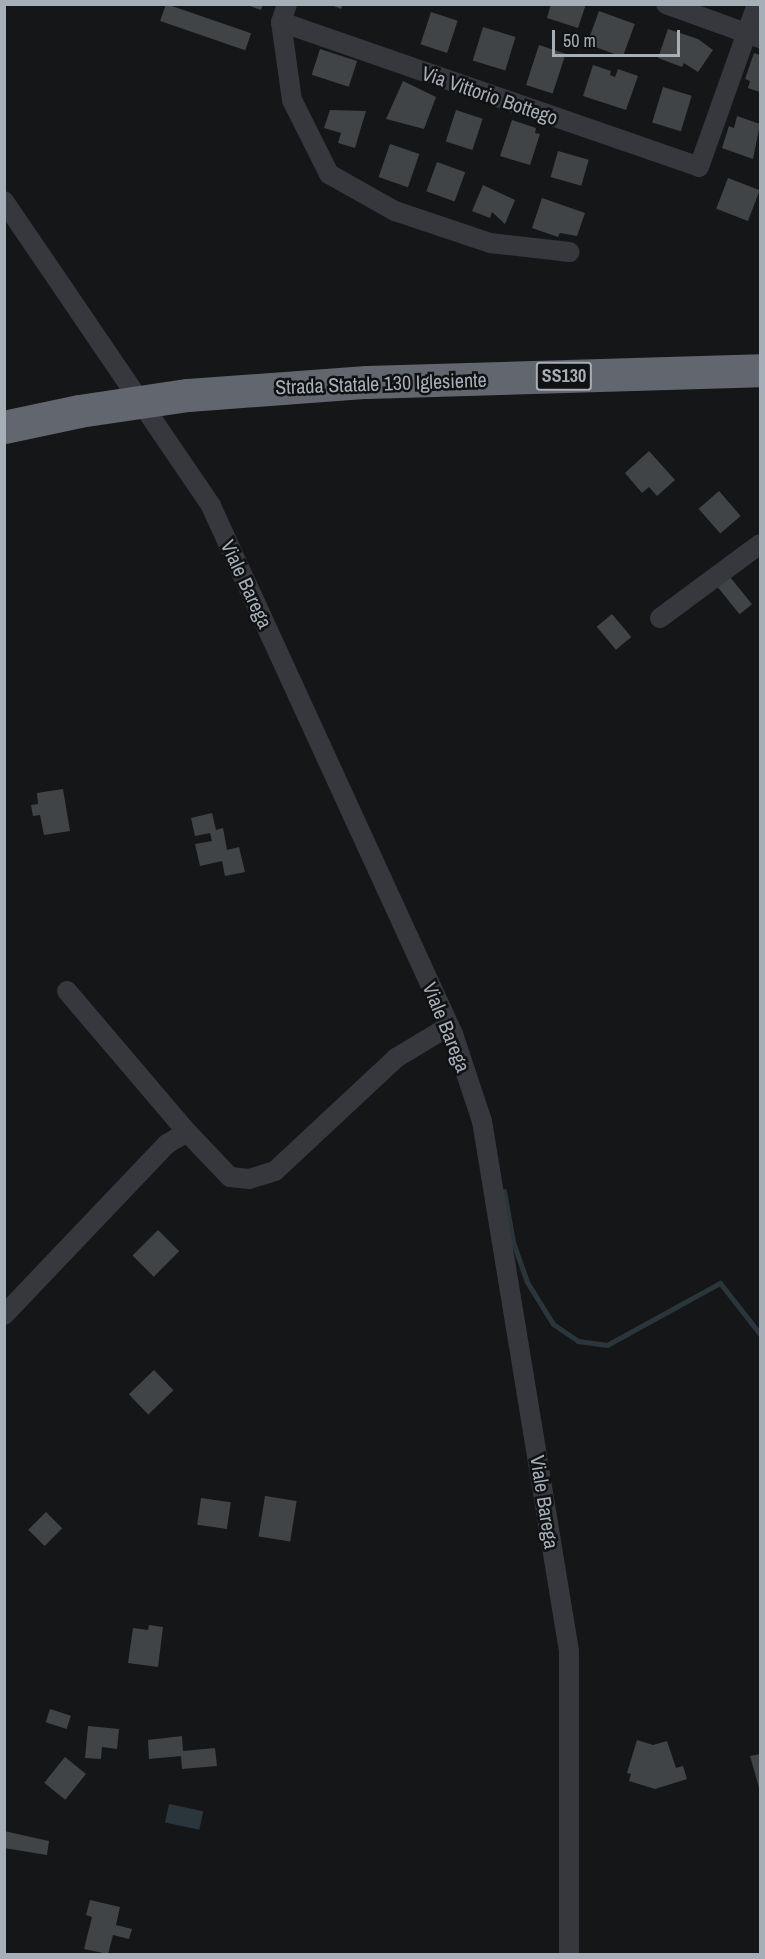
<!DOCTYPE html>
<style>
body{margin:0}
#map{position:relative;width:765px;height:1959px;overflow:hidden;background:#151617;font-family:"Archivo Narrow",sans-serif}
div>[style]{position:absolute}
.water>*{inset:0;background:#2b363c;transform-origin:0 0}
.stream>*{height:5px;margin:-2.5px;padding:0 2.5px;transform-origin:2.5px;border-radius:2.5px;background:#2b363c}
.building>*{inset:0;background:#414447;transform-origin:0 0}
.street>*{height:20px;margin:-10px;padding:0 10px;transform-origin:10px;border-radius:10px;background:#36383d}
.highway>*{height:33px;margin:-16.5px;padding:0 16.5px;transform-origin:16.5px;border-radius:16.5px;background:#62666e}
.highway-bridge>*{height:33px;margin:-16.5px;padding:0 16.5px;transform-origin:16.5px;border-radius:16.5px;background:#62666e}
span{translate:-50% -50%;white-space:nowrap;text-align:center;line-height:1.15;-webkit-text-stroke:5px #101112;paint-order:stroke}
.shield-label span{padding:2px 4px;background:#101112;border:2px solid;border-radius:4px;-webkit-text-stroke-width:0}
.shield-label{font-size:18px;color:#a6aeb8;font-weight:700}
.street-label{font-size:20px;color:#a6aeb8}
.frame{position:absolute;inset:0;border:6px solid #a6aeb8;pointer-events:none}
.scale{position:absolute;left:552px;top:30px;width:128px;height:27px;box-sizing:border-box;border:3px solid #a6aeb8;border-top:0;padding-left:8px;font-size:18px;line-height:21px;white-space:nowrap;color:#a6aeb8;-webkit-text-stroke:4px #101112;paint-order:stroke}
</style>
<div id="map">
<div class="water">
<div style="left:169px;top:1804px;width:35px;height:19px;rotate:12deg"></div>
</div>
<div class="stream">
<div style="left:504px;top:1191px;width:52px;rotate:80deg"></div>
<div style="left:513px;top:1242px;width:42px;rotate:70.7deg"></div>
<div style="left:527px;top:1282px;width:49px;rotate:58.2deg"></div>
<div style="left:553px;top:1324px;width:30px;rotate:34deg"></div>
<div style="left:578px;top:1341px;width:29px;rotate:8deg"></div>
<div style="left:607px;top:1345px;width:129px;rotate:-28.8deg"></div>
<div style="left:720px;top:1283px;width:65px;rotate:51.9deg"></div>
</div>
<div class="building">
<div style="left:166px;top:4px;width:90px;height:18px;rotate:19deg"></div>
<div style="clip-path:polygon(245px 4px,263px 4px,261px 10px)"></div>
<div style="clip-path:polygon(329px 4px,343px 4px,341px 9px)"></div>
<div style="clip-path:polygon(551px 4px,586px 4px,578px 28px,547px 18px)"></div>
<div style="left:599px;top:11px;width:38px;height:35px;rotate:20deg"></div>
<div style="left:431px;top:12px;width:28px;height:34px;rotate:18deg"></div>
<div style="left:483px;top:27px;width:34px;height:35px;rotate:17deg"></div>
<div style="clip-path:polygon(668px 29px,698px 39px,713px 50px,698px 72px,684px 63px,682px 67px,658px 58px)"></div>
<div style="left:539px;top:45px;width:28px;height:42px;rotate:18deg"></div>
<div style="left:320px;top:49px;width:39px;height:27px;rotate:18deg"></div>
<div style="clip-path:polygon(754px 53px,760px 55px,760px 92px,748px 88px,750px 81px,745px 79px)"></div>
<div style="clip-path:polygon(593px 65px,611px 71px,610px 75px,615px 77px,618px 69px,638px 76px,626px 110px,583px 96px)"></div>
<div style="clip-path:polygon(403px 81px,436px 97px,424px 129px,386px 119px)"></div>
<div style="left:663px;top:87px;width:30px;height:37px;rotate:17deg"></div>
<div style="clip-path:polygon(330px 110px,366px 111px,355px 148px,338px 143px,341px 133px,324px 128px)"></div>
<div style="left:456px;top:110px;width:28px;height:33px;rotate:18deg"></div>
<div style="clip-path:polygon(737px 116px,760px 124px,753px 159px,722px 148px,729px 126px,734px 128px)"></div>
<div style="clip-path:polygon(512px 120px,536px 128px,535px 133px,540px 134px,530px 165px,500px 156px)"></div>
<div style="left:390px;top:144px;width:31px;height:35px;rotate:19deg"></div>
<div style="left:558px;top:151px;width:32px;height:27px;rotate:16deg"></div>
<div style="left:437px;top:162px;width:30px;height:31px;rotate:20deg"></div>
<div style="left:728px;top:178px;width:34px;height:33px;rotate:21deg"></div>
<div style="clip-path:polygon(483px 185px,515px 200px,505px 224px,492px 212px,490px 218px,472px 211px)"></div>
<div style="clip-path:polygon(542px 198px,585px 213px,577px 236px,560px 233px,558px 237px,532px 228px)"></div>
<div style="clip-path:polygon(649px 451px,675px 480px,657px 496px,649px 487px,642px 493px,625px 473px)"></div>
<div style="left:719px;top:491px;width:33px;height:27px;rotate:49deg"></div>
<div style="left:730px;top:577px;width:35px;height:16px;rotate:51deg"></div>
<div style="left:612px;top:614px;width:30px;height:20px;rotate:50deg"></div>
<div style="clip-path:polygon(63px 789px,70px 831px,44px 835px,40px 815px,33px 816px,31px 805px,38px 804px,37px 793px)"></div>
<div style="clip-path:polygon(212px 813px,216px 830px,223px 828px,227px 850px,239px 847px,245px 872px,225px 876px,222px 861px,200px 866px,195px 844px,212px 841px,210px 833px,195px 836px,191px 818px)"></div>
<div style="left:158px;top:1230px;width:30px;height:36px;rotate:45deg"></div>
<div style="left:154px;top:1370px;width:28px;height:35px;rotate:46deg"></div>
<div style="left:265px;top:1496px;width:32px;height:41px;rotate:9deg"></div>
<div style="left:201px;top:1498px;width:30px;height:27px;rotate:8deg"></div>
<div style="left:46px;top:1512px;width:23px;height:25px;rotate:45deg"></div>
<div style="clip-path:polygon(149px 1625px,163px 1627px,158px 1667px,128px 1663px,133px 1628px,148px 1630px)"></div>
<div style="left:50px;top:1709px;width:22px;height:14px;rotate:18deg"></div>
<div style="clip-path:polygon(88px 1726px,119px 1729px,117px 1749px,102px 1747px,101px 1759px,85px 1758px)"></div>
<div style="clip-path:polygon(182px 1736px,183px 1751px,215px 1748px,217px 1766px,182px 1769px,181px 1756px,149px 1759px,148px 1740px)"></div>
<div style="clip-path:polygon(637px 1740px,653px 1745px,667px 1741px,676px 1768px,683px 1766px,687px 1779px,655px 1789px,629px 1781px,631px 1774px,627px 1773px)"></div>
<div style="clip-path:polygon(760px 1754px,760px 1791px,750px 1756px)"></div>
<div style="left:65px;top:1757px;width:27px;height:33px;rotate:39deg"></div>
<div style="clip-path:polygon(4px 1831px,49px 1841px,47px 1855px,4px 1848px)"></div>
<div style="clip-path:polygon(90px 1900px,120px 1907px,116px 1925px,132px 1929px,129px 1939px,113px 1935px,108px 1954px,84px 1949px,92px 1917px,86px 1915px)"></div>
</div>
<div class="street">
<div style="left:287px;top:4px;width:19px;rotate:108deg"></div>
<div style="left:281px;top:22px;width:79px;rotate:82deg"></div>
<div style="left:292px;top:100px;width:83px;rotate:63.4deg"></div>
<div style="left:329px;top:174px;width:76px;rotate:29.3deg"></div>
<div style="left:395px;top:211px;width:100px;rotate:18.6deg"></div>
<div style="left:490px;top:243px;width:80px;rotate:6.5deg"></div>
<div style="left:666px;top:4px;width:100px;rotate:19.9deg"></div>
<div style="left:281px;top:22px;width:442px;rotate:19.1deg"></div>
<div style="left:699px;top:167px;width:173px;rotate:-70.4deg"></div>
<div style="left:4px;top:201px;width:369px;rotate:55.8deg"></div>
<div style="left:211px;top:506px;width:581px;rotate:65.38deg"></div>
<div style="left:453px;top:1034px;width:92px;rotate:71.6deg"></div>
<div style="left:482px;top:1121px;width:537px;rotate:80.68deg"></div>
<div style="left:569px;top:1651px;width:303px;rotate:90deg"></div>
<div style="left:660px;top:618px;width:124px;rotate:-36.5deg"></div>
<div style="left:67px;top:991px;width:185px;rotate:49.6deg"></div>
<div style="left:187px;top:1132px;width:62px;rotate:46.3deg"></div>
<div style="left:230px;top:1177px;width:19px;rotate:6deg"></div>
<div style="left:249px;top:1179px;width:27px;rotate:-17deg"></div>
<div style="left:275px;top:1171px;width:166px;rotate:-43deg"></div>
<div style="left:396px;top:1058px;width:62px;rotate:-31.1deg"></div>
<div style="left:4px;top:1315px;width:236px;rotate:-46.4deg"></div>
<div style="left:167px;top:1144px;width:23px;rotate:-31deg"></div>
</div>
<div class="highway">
<div style="left:367px;top:382px;width:393px;rotate:-1.7deg"></div>
<div style="left:4px;top:427px;width:77px;rotate:-12deg"></div>
</div>
<div class="highway-bridge">
<div style="left:79px;top:411px;width:110px;rotate:-8.4deg"></div>
<div style="left:188px;top:395px;width:179px;rotate:-4.2deg"></div>
</div>
<div class="shield-label">
<span style="left:564px;top:376px">SS130</span>
</div>
<div class="street-label">
<span style="left:490px;top:95px;rotate:19deg">Via Vittorio Bottego</span>
<span style="left:381px;top:383px;rotate:-2deg">Strada Statale 130 Iglesiente</span>
<span style="left:247px;top:584px;rotate:65deg">Viale Barega</span>
<span style="left:447px;top:1027px;rotate:68deg">Viale Barega</span>
<span style="left:545px;top:1502px;rotate:81deg">Viale Barega</span>
</div>
<div class="frame"></div>
<div class="scale">50 m</div>
</div>
